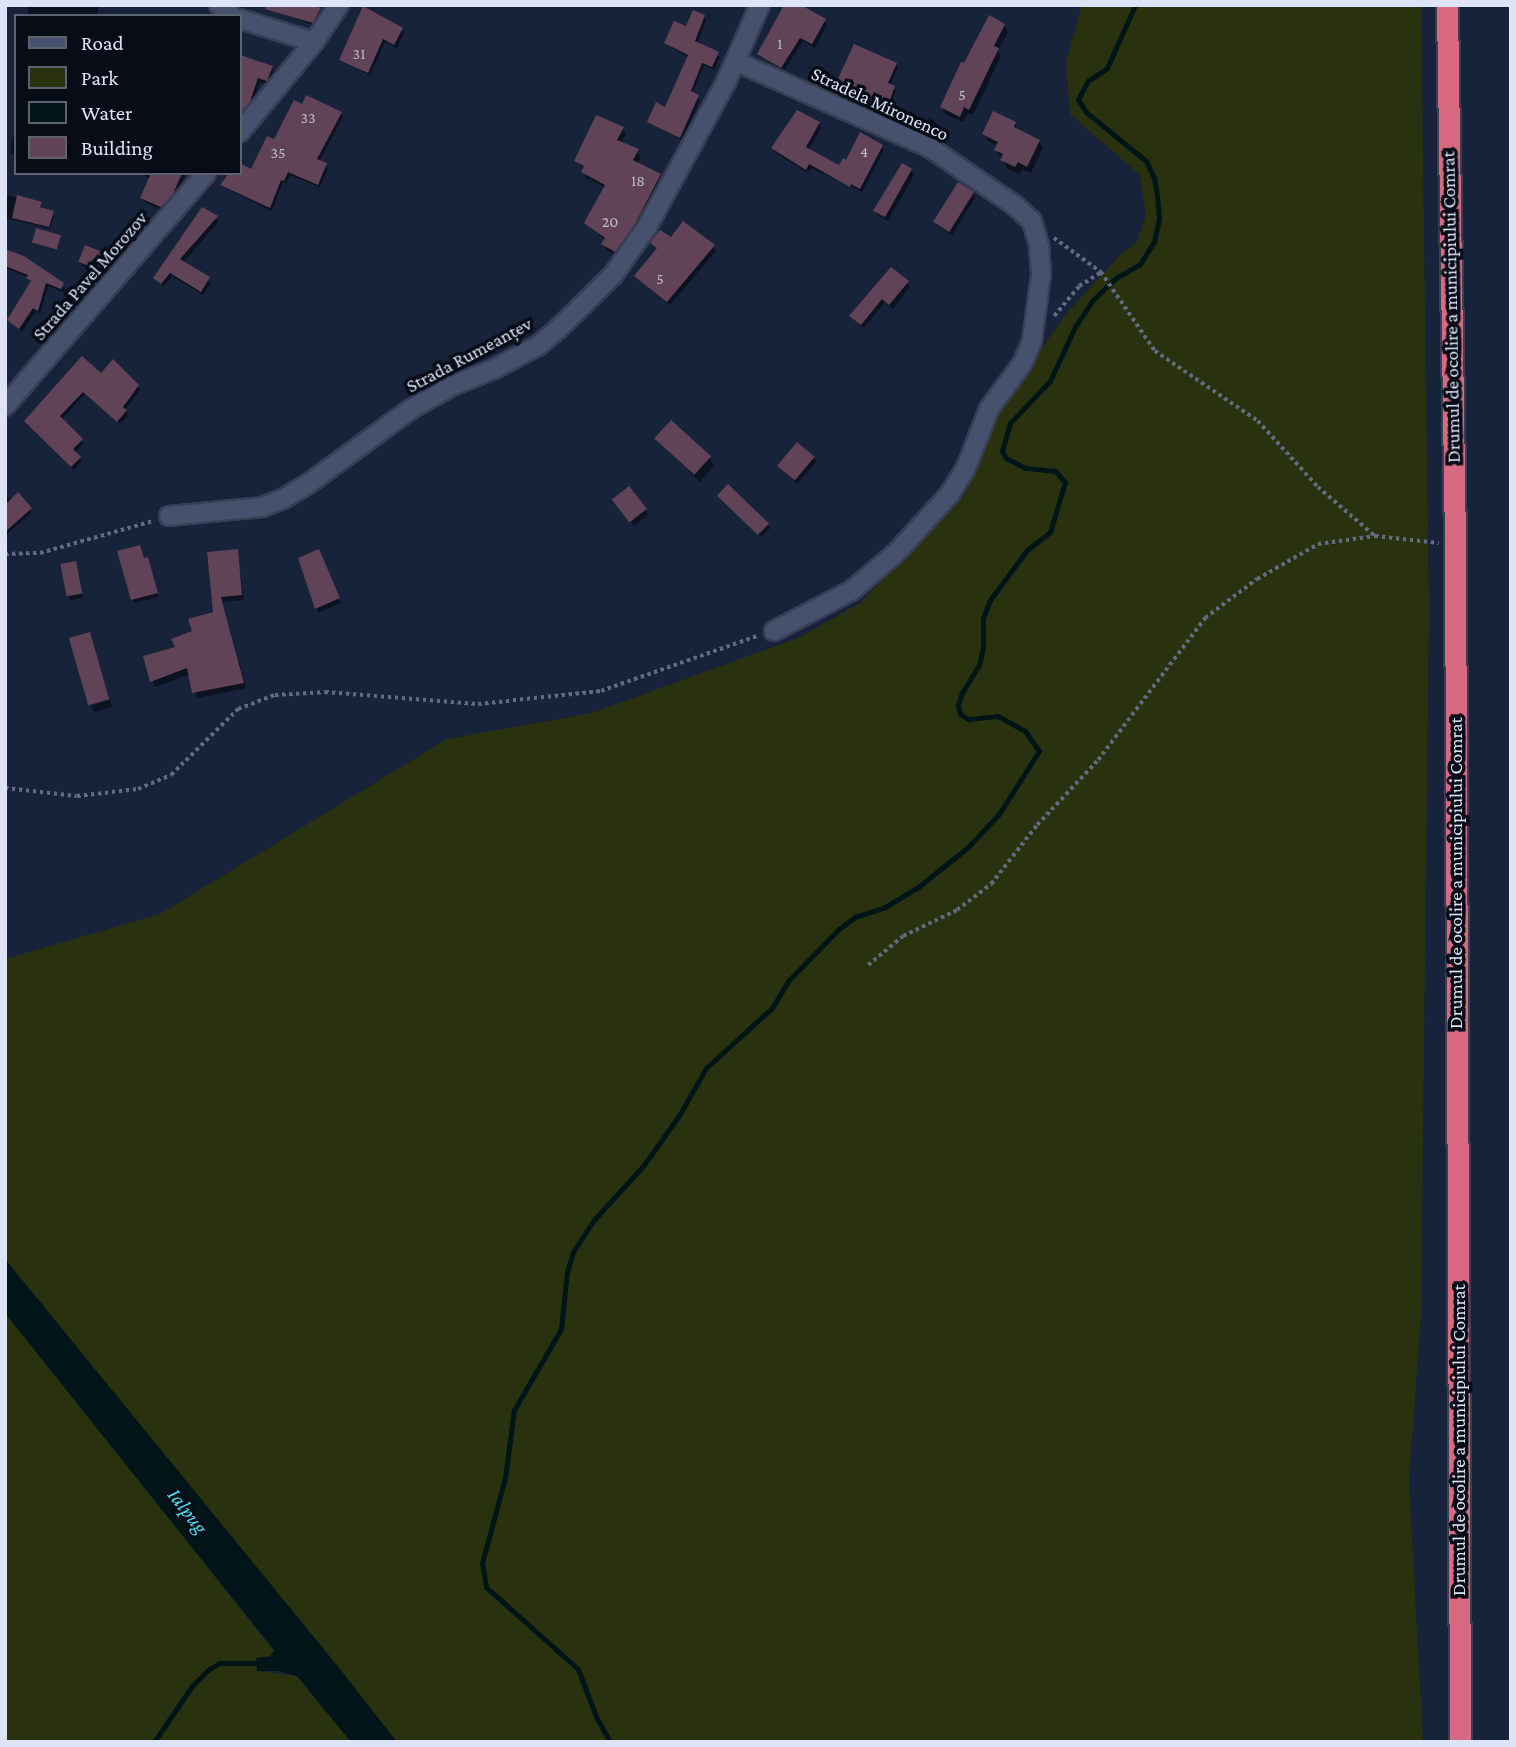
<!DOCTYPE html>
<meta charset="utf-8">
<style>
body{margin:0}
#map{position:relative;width:1516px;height:1747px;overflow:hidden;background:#17223b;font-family:"Crimson Pro",serif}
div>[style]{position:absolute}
.green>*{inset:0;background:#29310f}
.water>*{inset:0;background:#001518}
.shadow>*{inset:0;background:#0007}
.stream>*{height:5px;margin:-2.5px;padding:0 2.5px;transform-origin:2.5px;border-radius:2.5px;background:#001518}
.building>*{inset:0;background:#614357;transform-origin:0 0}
.path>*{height:3.5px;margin-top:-1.75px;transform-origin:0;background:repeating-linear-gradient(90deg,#616b81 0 3.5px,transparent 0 7px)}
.roads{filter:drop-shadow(2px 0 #383e54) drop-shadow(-2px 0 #383e54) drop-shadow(0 2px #383e54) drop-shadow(0 -2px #383e54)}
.minor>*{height:18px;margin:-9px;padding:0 9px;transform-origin:9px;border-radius:9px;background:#45516d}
.trunk>*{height:21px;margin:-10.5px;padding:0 10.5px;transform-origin:10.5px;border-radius:10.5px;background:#d96881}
span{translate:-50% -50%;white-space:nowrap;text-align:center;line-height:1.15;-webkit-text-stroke:7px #070c17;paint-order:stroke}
.number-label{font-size:16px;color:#bdbcce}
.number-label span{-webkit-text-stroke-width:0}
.street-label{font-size:19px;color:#dce4f5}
.water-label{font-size:21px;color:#4dd9e7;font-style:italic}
.frame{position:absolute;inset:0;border:7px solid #dce4f5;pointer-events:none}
.legend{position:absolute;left:14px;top:14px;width:228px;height:161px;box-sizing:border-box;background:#070c17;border:2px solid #5c6270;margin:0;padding:9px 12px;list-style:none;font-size:21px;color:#dce4f5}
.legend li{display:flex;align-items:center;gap:14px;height:35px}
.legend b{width:35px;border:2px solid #5c6270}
</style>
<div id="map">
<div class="green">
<div style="clip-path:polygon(1082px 5px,1421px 5px,1429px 611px,1421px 1314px,1409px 1480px,1423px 1742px,397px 1742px,5px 1259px,5px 959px,160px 914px,447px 739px,592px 713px,800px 637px,860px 603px,965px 494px,993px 423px,1020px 380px,1065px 315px,1121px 254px,1137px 242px,1146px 215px,1140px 175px,1070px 114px,1066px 62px)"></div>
<div style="clip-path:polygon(5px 1313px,274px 1651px,257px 1671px,297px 1676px,351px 1742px,5px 1742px)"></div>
</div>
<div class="water">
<div style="clip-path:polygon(5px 1259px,340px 1669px,397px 1742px,351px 1742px,297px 1676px,279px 1671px,257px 1671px,256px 1658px,271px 1656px,274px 1650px,5px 1313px)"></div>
</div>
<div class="shadow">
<div style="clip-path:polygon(29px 5px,99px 5px,97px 15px,92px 16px,27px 16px)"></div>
<div style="clip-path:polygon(275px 10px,320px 10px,322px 13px,315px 26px)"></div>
<div style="clip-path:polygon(704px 16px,706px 20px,697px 44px,720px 57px,714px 70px,704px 65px,692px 94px,700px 100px,682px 140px,649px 122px,666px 109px,688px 58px,666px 43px)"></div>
<div style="clip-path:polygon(825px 21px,827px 25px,815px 48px,803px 41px,784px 71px,759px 54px)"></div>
<div style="clip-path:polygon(1004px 25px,1008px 32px,998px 51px,1001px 56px,973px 115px,968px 113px,963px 122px,945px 114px,942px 107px,964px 65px)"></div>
<div style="clip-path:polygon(402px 29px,404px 33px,397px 48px,385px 42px,370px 76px,341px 59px)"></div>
<div style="clip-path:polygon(240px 56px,272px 68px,274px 72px,269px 85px,260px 82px,251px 107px,240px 104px)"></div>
<div style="clip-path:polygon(896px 64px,898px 68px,890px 85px,896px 90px,886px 115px,862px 106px,836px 87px)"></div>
<div style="clip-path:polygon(340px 113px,343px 117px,319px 162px,328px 169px,320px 187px,290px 175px,286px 184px,283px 182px,272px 211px,225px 188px,222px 185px,240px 173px,240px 165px,252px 171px,274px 141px)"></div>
<div style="clip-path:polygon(1015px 123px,1019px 132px,1039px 141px,1043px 148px,1031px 173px,1022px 169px,1019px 174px,1007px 168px,996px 150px,998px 146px,988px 141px,984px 134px)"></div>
<div style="clip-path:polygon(819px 124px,821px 128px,808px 151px,840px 168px,881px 146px,884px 150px,862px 192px,811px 168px,808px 173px,776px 153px,773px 149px)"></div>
<div style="clip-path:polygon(622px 128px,626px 134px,621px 143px,637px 151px,641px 157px,637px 164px,660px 176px,663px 182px,638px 230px,619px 257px,607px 250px,603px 244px,605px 240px,586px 223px,606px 188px,586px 178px,584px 169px,576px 161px)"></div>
<div style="clip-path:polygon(13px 136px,16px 137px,16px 157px,10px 152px)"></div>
<div style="clip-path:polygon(911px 170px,914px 175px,888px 221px,878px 215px,875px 211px)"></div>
<div style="clip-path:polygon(142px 173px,186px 173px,175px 199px,164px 211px,144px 202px,142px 198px,150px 180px)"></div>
<div style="clip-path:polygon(973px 193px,975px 198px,952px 235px,938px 226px,935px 222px)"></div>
<div style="clip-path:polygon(5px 195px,41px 203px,42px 210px,54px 216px,50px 229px,5px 218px)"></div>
<div style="clip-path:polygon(204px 210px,219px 221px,183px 263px,211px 283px,203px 295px,172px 276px,164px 287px,155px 278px,179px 240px)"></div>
<div style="clip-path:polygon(671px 240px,713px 247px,716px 251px,670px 305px,636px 276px,657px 249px,652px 243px)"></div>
<div style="clip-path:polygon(5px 248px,66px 289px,64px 292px,48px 286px,40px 314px,36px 311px,22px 332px,9px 320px,31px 282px,28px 277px,5px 268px)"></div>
<div style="clip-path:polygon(104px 255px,106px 259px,101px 274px,83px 266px,80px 262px)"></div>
<div style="clip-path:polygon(907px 282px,910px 287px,893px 309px,885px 302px,864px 328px,854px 320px,851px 316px)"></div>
<div style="clip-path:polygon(101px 375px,136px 382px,140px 390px,125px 410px,128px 415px,120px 424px,85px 394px,61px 420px,83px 444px,75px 453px,82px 461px,74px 470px,28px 425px)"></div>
<div style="clip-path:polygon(657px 439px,710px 458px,714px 465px,700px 482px)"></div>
<div style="clip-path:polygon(814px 458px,816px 462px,797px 484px,779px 466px)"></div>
<div style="clip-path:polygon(5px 497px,32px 512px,5px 536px)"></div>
<div style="clip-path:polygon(722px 499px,767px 524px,770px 528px,761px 537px)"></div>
<div style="clip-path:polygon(617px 505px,646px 510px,648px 514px,634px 526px)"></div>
<div style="clip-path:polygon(237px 551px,244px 600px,223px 602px,246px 688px,197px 698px,190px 674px,155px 687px,145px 657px,177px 648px,215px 613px)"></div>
<div style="clip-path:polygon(320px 556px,341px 603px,319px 612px,316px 608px)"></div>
<div style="clip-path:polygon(144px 560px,149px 563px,159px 597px,135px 603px,132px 599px)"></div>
<div style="clip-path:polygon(75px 563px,83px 598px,71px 600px,68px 596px)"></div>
<div style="clip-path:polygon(89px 634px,109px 697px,89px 703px)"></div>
<div style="clip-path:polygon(110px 700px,112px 707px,94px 712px,91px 706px)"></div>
</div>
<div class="stream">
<div style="left:154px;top:1742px;width:68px;rotate:-55.8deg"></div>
<div style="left:192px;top:1686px;width:23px;rotate:-45deg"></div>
<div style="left:208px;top:1670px;width:13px;rotate:-32deg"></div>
<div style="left:219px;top:1663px;width:44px"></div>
<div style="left:610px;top:1742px;width:26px;rotate:-119deg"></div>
<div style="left:597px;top:1719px;width:53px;rotate:-110.8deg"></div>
<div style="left:578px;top:1669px;width:123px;rotate:-138.3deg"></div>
<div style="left:486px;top:1587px;width:24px;rotate:-99deg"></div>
<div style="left:482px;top:1563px;width:88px;rotate:-74.9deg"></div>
<div style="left:505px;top:1478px;width:69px;rotate:-82.5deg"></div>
<div style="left:514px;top:1410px;width:94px;rotate:-59.9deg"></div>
<div style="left:561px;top:1329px;width:57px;rotate:-84deg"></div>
<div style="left:567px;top:1272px;width:21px;rotate:-73deg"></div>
<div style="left:573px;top:1252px;width:37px;rotate:-57deg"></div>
<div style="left:593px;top:1221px;width:76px;rotate:-47.7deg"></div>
<div style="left:644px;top:1165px;width:62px;rotate:-54.8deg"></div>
<div style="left:680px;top:1114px;width:53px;rotate:-60.5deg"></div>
<div style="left:706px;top:1068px;width:89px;rotate:-42.3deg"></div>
<div style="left:772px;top:1008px;width:31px;rotate:-59deg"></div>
<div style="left:788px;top:981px;width:73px;rotate:-45.6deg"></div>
<div style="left:839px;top:929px;width:20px;rotate:-37deg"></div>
<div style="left:855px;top:917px;width:32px;rotate:-18deg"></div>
<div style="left:885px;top:907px;width:37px;rotate:-31deg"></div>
<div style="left:917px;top:888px;width:64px;rotate:-38.7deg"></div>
<div style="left:967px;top:848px;width:47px;rotate:-46.7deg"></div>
<div style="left:999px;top:814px;width:75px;rotate:-57.6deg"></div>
<div style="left:1039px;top:751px;width:24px;rotate:-125deg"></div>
<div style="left:1025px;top:731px;width:31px;rotate:-151deg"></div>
<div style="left:998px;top:716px;width:30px;rotate:174deg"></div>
<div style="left:968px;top:719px;width:9px;rotate:-148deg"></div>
<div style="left:960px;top:714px;width:9px;rotate:-103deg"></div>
<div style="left:958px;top:705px;width:13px;rotate:-72deg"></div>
<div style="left:962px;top:693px;width:33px;rotate:-59deg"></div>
<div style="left:979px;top:665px;width:18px;rotate:-77deg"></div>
<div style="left:983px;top:647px;width:29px;rotate:-90deg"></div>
<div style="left:983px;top:618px;width:19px;rotate:-69deg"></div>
<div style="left:990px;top:600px;width:62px;rotate:-53.5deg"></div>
<div style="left:1027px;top:550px;width:29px;rotate:-38deg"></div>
<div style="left:1050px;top:532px;width:52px;rotate:-73.3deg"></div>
<div style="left:1065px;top:482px;width:15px;rotate:-132deg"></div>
<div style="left:1055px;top:471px;width:30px;rotate:-174deg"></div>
<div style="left:1025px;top:468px;width:21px;rotate:-152deg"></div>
<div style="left:1006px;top:458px;width:8px;rotate:-120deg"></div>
<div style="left:1002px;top:451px;width:29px;rotate:-74deg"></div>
<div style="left:1010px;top:423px;width:58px;rotate:-46.4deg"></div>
<div style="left:1050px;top:381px;width:60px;rotate:-65.2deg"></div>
<div style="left:1075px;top:327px;width:31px;rotate:-57deg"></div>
<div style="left:1092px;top:301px;width:33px;rotate:-44deg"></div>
<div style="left:1116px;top:278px;width:28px;rotate:-30deg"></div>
<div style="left:1140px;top:264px;width:26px;rotate:-58deg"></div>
<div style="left:1154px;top:242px;width:24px;rotate:-78deg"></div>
<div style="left:1159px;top:219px;width:24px;rotate:-95deg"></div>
<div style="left:1157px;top:195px;width:17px;rotate:-100deg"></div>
<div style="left:1154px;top:178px;width:19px;rotate:-115deg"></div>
<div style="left:1146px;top:161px;width:77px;rotate:-140.8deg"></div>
<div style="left:1086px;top:112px;width:15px;rotate:-122deg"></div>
<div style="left:1078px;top:99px;width:21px;rotate:-61deg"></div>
<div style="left:1088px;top:81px;width:23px;rotate:-34deg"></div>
<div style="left:1107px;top:68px;width:69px;rotate:-66deg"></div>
</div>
<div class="building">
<div style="clip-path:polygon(266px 5px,311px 5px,321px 8px,313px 23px,265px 9px)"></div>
<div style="clip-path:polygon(784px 5px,801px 5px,826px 19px,812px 44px,800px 38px,781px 68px,757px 54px)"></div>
<div style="clip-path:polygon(363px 6px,403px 28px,394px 45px,383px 39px,368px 73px,339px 60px)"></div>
<div style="clip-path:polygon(693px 10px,705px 15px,695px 41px,719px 52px,712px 67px,702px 63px,691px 91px,699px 95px,680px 138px,647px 122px,656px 102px,665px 107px,688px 55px,664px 43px,674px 21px,686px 26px)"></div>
<div style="clip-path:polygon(989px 15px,1005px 24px,994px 46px,999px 48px,969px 110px,964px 107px,960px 117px,940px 107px,961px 62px,964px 63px)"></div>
<div style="clip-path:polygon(854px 44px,897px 63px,888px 83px,895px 86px,885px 113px,858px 103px,859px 100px,834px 87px)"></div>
<div style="clip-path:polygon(240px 55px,273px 66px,267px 81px,258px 78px,250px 102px,240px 114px)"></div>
<div style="clip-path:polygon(306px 95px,342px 112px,317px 159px,327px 163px,318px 185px,288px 172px,284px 181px,281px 180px,270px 208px,220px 185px,229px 173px,240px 173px,240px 163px,251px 169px,267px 136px,274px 139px,294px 100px,302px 104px)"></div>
<div style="clip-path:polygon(797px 110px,820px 122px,806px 147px,839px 165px,843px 158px,846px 160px,860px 132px,883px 145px,860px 189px,851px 184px,850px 187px,809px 164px,806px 170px,771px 148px)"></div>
<div style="clip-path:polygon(993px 111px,1016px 122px,1014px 127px,1040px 140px,1027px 167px,1018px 162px,1015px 167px,1000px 160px,1003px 154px,994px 150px,998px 142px,982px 134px)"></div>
<div style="clip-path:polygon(596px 115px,624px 127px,617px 140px,639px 149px,633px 160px,661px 174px,635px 224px,615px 252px,601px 244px,605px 238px,584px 223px,605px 185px,581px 172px,584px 166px,574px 161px)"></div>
<div style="clip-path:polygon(902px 163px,912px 169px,885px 217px,873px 211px)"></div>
<div style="clip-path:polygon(151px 173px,182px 173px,173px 194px,161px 207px,140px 198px)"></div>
<div style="left:958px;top:182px;width:19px;height:47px;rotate:32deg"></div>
<div style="clip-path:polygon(17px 195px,42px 202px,40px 207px,54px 211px,49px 227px,12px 218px)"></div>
<div style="clip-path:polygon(202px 207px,218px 216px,180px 259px,210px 277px,201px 292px,170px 273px,161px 284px,153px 278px)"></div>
<div style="clip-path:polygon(683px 221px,715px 245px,667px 302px,634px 276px,657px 248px,650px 243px,660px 230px,671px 237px)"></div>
<div style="left:36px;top:228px;width:26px;height:15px;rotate:16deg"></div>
<div style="left:85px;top:245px;width:22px;height:18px;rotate:22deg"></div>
<div style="clip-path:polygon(5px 249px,24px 256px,64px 283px,61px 289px,46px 283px,38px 311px,33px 308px,19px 329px,7px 320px,31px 281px,26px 278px,28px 275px,5px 266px)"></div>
<div style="clip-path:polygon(891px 267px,909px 281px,889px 305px,882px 299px,861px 325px,849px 316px)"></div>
<div style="clip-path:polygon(82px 356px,101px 373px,113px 359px,139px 385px,123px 407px,127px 410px,117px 422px,83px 392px,60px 416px,83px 439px,73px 449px,81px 457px,71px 467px,24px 421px)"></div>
<div style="left:671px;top:420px;width:54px;height:25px;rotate:42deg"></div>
<div style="left:797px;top:442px;width:23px;height:31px;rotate:40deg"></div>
<div style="left:728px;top:484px;width:57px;height:16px;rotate:44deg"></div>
<div style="left:629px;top:486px;width:29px;height:22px;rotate:52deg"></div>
<div style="clip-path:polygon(18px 492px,32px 508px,5px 532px,5px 505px)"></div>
<div style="clip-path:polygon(140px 545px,144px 558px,148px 557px,158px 593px,131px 600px,117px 551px)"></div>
<div style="clip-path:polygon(238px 549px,242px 595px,221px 597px,244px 683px,192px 693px,187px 668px,150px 682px,143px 656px,175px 647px,171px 639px,192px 631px,188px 619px,213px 612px,207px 552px)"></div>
<div style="clip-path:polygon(319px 549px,340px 598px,315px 609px,298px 558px)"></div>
<div style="left:76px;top:561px;width:33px;height:16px;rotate:79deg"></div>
<div style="left:90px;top:632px;width:70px;height:22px;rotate:74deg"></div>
</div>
<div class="path">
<div style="left:1054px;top:238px;width:58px;rotate:35.9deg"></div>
<div style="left:1101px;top:272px;width:96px;rotate:55.6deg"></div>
<div style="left:1155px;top:351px;width:125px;rotate:34.2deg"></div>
<div style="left:1258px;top:421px;width:89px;rotate:47.7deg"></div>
<div style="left:1318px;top:487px;width:75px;rotate:40.7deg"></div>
<div style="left:1375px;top:536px;width:64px;rotate:6.2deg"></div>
<div style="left:1054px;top:316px;width:39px;rotate:-50deg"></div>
<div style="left:1079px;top:286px;width:26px;rotate:-32deg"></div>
<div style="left:5px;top:554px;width:35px;rotate:-2deg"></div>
<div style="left:40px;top:553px;width:117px;rotate:-15.8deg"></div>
<div style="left:5px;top:788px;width:72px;rotate:6.3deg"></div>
<div style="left:77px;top:796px;width:61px;rotate:-6.5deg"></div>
<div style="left:138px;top:789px;width:36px;rotate:-23deg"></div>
<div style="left:171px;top:775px;width:94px;rotate:-44.6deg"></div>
<div style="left:238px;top:709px;width:40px;rotate:-21deg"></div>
<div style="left:275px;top:695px;width:50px;rotate:-3.4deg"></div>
<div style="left:325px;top:692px;width:153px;rotate:4.5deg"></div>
<div style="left:478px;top:704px;width:124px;rotate:-6deg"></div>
<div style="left:601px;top:691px;width:165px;rotate:-19.4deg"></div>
<div style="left:868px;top:965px;width:45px;rotate:-39.6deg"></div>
<div style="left:903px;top:936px;width:60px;rotate:-25.7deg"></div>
<div style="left:957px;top:910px;width:43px;rotate:-37.4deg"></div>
<div style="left:991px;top:884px;width:75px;rotate:-52.1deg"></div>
<div style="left:1037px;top:825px;width:89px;rotate:-46.8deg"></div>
<div style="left:1098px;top:760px;width:178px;rotate:-53deg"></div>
<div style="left:1205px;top:618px;width:65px;rotate:-36.9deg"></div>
<div style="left:1257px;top:579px;width:70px;rotate:-29.8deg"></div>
<div style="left:1318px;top:544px;width:58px;rotate:-8deg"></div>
</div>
<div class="roads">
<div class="minor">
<div style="left:219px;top:5px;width:17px;rotate:40deg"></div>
<div style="left:240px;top:19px;width:77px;rotate:17.3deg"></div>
<div style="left:737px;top:62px;width:210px;rotate:23.9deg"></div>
<div style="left:929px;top:147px;width:102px;rotate:34.2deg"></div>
<div style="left:1013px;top:204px;width:25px;rotate:42deg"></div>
<div style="left:1032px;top:221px;width:25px;rotate:74deg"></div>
<div style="left:1039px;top:245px;width:30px;rotate:86deg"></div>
<div style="left:1041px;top:275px;width:67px;rotate:97.8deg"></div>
<div style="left:1032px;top:341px;width:25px;rotate:113deg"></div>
<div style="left:1022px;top:364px;width:56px;rotate:126.3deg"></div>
<div style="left:989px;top:409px;width:63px;rotate:111.3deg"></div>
<div style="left:966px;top:468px;width:31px;rotate:122deg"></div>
<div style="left:950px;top:494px;width:80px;rotate:132.5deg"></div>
<div style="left:896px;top:553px;width:59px;rotate:139.8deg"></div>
<div style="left:851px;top:591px;width:87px;rotate:152.5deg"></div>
<div style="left:240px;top:132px;width:117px;rotate:-50.6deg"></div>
<div style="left:314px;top:42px;width:45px;rotate:-56deg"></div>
<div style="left:5px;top:406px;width:308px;rotate:-49.2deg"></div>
<div style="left:169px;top:516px;width:93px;rotate:-5.5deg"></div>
<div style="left:262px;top:507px;width:22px;rotate:-21deg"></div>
<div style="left:283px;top:499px;width:29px;rotate:-31deg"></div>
<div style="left:308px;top:484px;width:127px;rotate:-36.1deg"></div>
<div style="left:411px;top:409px;width:47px;rotate:-29.3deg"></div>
<div style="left:452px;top:386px;width:48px;rotate:-22.2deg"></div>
<div style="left:496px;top:368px;width:49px;rotate:-28.1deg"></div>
<div style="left:539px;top:345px;width:25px;rotate:-40deg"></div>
<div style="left:558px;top:329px;width:77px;rotate:-44.5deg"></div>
<div style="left:613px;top:275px;width:59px;rotate:-54.7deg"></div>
<div style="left:647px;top:227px;width:167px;rotate:-61.4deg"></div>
<div style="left:727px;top:80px;width:82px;rotate:-66.3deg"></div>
</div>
<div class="trunk">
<div style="left:1447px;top:5px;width:540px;rotate:89.15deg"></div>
<div style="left:1455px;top:545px;width:1197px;rotate:89.76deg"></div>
</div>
</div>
<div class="number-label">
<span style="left:780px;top:44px">1</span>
<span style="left:359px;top:54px">31</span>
<span style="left:962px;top:95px">5</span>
<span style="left:308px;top:118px">33</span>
<span style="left:864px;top:152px">4</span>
<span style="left:278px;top:153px">35</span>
<span style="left:638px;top:181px">18</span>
<span style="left:610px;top:222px">20</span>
<span style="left:660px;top:279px">5</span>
</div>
<div class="street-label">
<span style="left:880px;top:104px;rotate:25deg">Stradela Mironenco</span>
<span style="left:90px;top:276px;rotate:-49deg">Strada Pavel Morozov</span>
<span style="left:1451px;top:307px;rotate:-91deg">Drumul de ocolire a municipiului Comrat</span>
<span style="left:469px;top:355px;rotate:-28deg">Strada Rumeanțev</span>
<span style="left:1456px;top:873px;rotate:-90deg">Drumul de ocolire a municipiului Comrat</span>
<span style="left:1459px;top:1440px;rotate:-90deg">Drumul de ocolire a municipiului Comrat</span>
</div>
<div class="water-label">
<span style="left:188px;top:1511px;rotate:52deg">Ialpug</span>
</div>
<div class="frame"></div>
<ul class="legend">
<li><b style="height:9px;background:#45516d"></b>Road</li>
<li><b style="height:19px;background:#29310f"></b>Park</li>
<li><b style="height:19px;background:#001518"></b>Water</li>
<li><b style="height:19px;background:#614357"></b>Building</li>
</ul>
</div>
